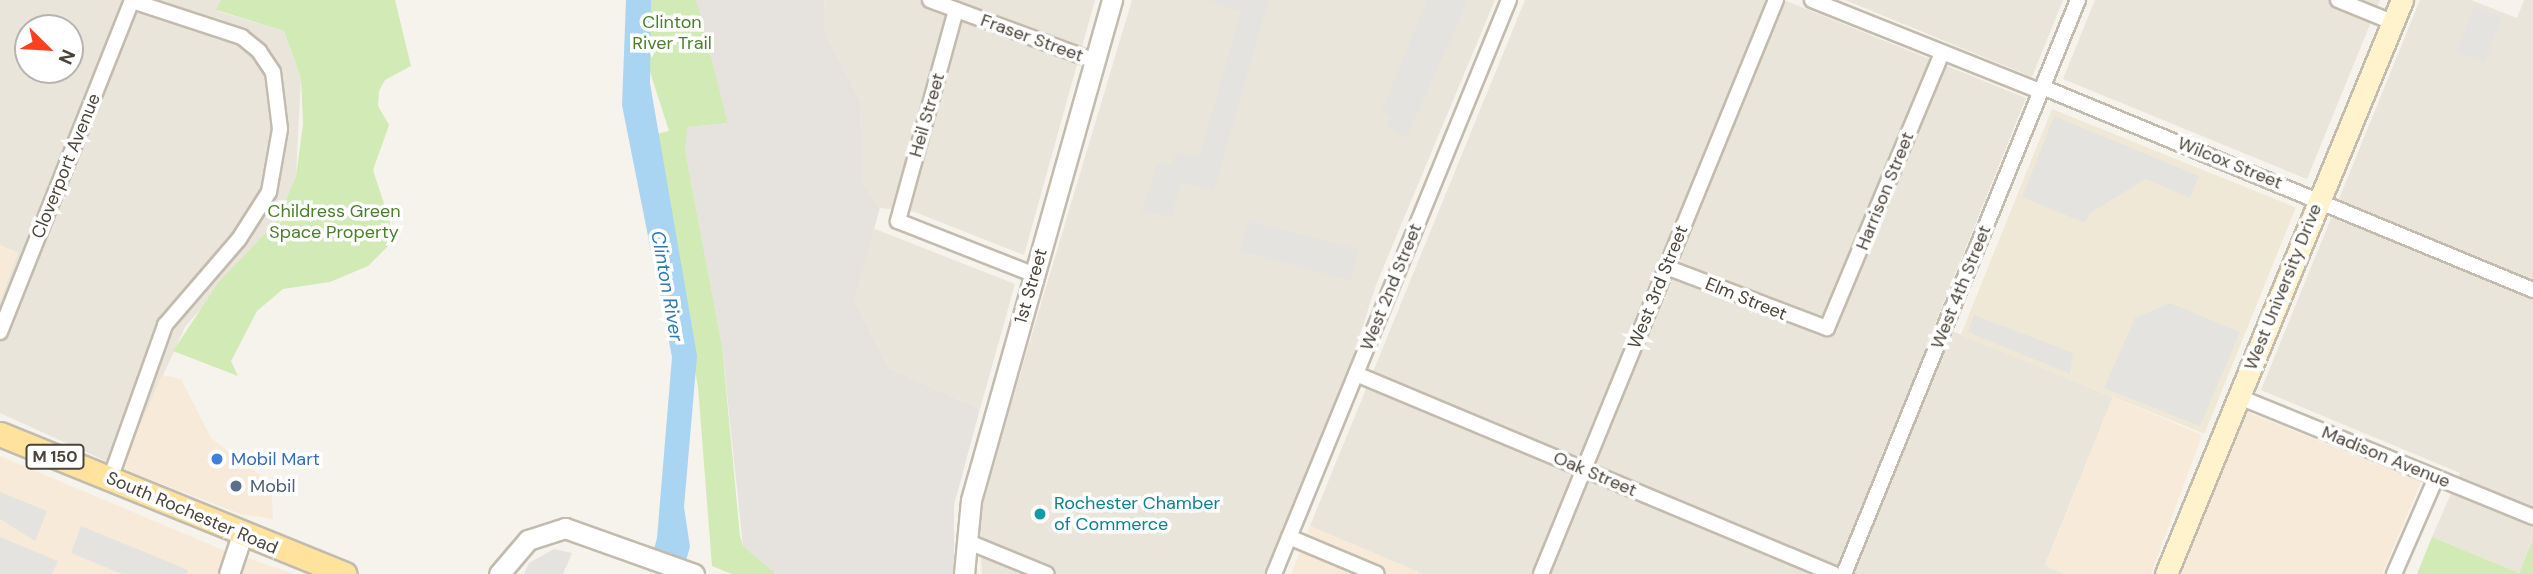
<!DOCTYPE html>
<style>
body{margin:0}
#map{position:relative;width:2533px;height:574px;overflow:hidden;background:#f6f3ec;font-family:"DM Sans",sans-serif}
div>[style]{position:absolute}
.residential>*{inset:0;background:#eae5da}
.commercial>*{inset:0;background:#f7ead8}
.industrial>*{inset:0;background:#e6e2dd}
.education>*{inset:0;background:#efe8d6;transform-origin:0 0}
.green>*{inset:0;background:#d2eab5}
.parking>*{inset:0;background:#e5e3e0;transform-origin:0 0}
.water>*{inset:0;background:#a9d4f2}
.roads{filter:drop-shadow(2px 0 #c2bbae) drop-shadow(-2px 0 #c2bbae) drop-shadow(0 2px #c2bbae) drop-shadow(0 -2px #c2bbae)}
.minor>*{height:14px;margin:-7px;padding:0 7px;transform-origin:7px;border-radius:7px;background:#fff}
.tertiary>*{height:19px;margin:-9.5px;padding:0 9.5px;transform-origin:9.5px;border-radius:9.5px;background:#fff}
.secondary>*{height:21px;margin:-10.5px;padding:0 10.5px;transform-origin:10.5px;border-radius:10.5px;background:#fff3cd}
.primary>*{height:23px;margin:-11.5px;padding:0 11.5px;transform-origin:11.5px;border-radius:11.5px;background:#ffe39c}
.dots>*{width:19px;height:19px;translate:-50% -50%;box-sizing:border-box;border:4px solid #fff;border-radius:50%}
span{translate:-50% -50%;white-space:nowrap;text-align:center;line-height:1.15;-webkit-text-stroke:7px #fff;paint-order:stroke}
.shield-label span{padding:2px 5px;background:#fff;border:2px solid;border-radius:5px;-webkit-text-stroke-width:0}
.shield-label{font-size:16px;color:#4b4439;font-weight:700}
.park-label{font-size:18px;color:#4a7f2a}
.street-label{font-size:18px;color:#4b4439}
.shop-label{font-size:18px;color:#366cbe}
.left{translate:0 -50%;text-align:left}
.service-label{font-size:18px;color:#4e5e75}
.culture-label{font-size:18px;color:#0d838f}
.water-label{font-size:19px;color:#2e7ab2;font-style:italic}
.north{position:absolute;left:14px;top:14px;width:70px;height:70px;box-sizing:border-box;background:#fff;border:2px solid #b7b4b0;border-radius:50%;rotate:114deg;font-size:19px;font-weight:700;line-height:28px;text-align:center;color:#4b4439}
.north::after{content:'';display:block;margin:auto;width:24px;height:32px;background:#fc3f1d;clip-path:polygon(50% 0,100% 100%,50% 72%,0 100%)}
</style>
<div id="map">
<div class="residential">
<div style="clip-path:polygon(evenodd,0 0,221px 0,217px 11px,284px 31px,301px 78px,296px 176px,277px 221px,185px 327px,121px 468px,0 413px,0 301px,18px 253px,0 245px,0 0,28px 28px,70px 28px,70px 70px,28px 70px,28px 28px)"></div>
<div style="clip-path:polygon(824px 0,1095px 0,1024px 255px,915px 212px,880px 208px,863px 183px,861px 102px,826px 34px)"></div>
<div style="clip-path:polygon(1132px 0,1495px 0,1376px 285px,1283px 574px,982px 574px,978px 514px)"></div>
<div style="clip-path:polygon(1525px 0,1784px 0,2026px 98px,1935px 324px,2113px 397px,2045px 565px,2065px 574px,1423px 574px,1310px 526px)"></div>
<div style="clip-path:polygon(1845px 0,2063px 0,2032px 77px)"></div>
<div style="clip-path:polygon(2095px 0,2380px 0,2307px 179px,2063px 79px)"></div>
<div style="clip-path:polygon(2420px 0,2471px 0,2517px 18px,2524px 0,2533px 0,2533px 539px,2519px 573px,2432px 537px,2460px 473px,2261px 390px)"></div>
<div style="clip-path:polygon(870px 227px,1015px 284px,980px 409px,889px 368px,854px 300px)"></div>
</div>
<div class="commercial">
<div style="clip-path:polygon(0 245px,18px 253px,0 301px)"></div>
<div style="clip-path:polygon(162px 375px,181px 379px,211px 438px,271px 483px,273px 519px,240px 514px,121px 468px)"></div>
<div style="clip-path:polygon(2113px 397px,2202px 435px,2151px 574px,2065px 574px,2045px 566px)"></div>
<div style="clip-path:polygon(2247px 412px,2421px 482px,2382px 574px,2181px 574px)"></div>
<div style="clip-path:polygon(0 456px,218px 548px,295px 574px,0 574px)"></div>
<div style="clip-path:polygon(1310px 526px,1423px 574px,1291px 574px)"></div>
</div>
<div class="industrial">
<div style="clip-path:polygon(696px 0,824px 0,826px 34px,861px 102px,863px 183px,880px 208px,854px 300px,889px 368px,980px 409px,954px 505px,954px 574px,776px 574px,743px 546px,722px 346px,685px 150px,686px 127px,728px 123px)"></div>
</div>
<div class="education">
<div style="left:2052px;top:109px;width:263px;height:244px;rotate:22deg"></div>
</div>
<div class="green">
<div style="clip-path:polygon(221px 0,395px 0,411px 66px,385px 80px,379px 91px,378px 106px,389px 125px,373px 170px,390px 222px,389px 245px,368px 266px,330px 282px,283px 289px,257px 311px,231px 361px,238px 376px,173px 351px,218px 283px,277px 221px,296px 176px,303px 124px,301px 78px,284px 31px,216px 10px)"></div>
<div style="clip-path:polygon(627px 0,696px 0,699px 10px,728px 123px,687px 127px,685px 150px,722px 346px,740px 536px,743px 546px,776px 574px,732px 574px,712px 566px,698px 387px,652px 135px,669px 131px)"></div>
<div style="clip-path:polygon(2432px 537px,2519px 573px,2533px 539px,2533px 574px,2417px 574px)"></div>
</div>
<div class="parking">
<div style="clip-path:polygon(1204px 0,1269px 0,1214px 191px,1181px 182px,1172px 218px,1142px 211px,1158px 162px,1169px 166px,1178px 152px,1199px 157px,1241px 11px)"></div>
<div style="clip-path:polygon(1427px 0,1468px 0,1407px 137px,1386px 127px,1391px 116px,1381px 112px)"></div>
<div style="left:2474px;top:6px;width:30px;height:49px;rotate:21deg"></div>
<div style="clip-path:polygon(2054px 116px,2199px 176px,2190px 198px,2146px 179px,2090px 213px,2085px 223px,2022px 197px)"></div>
<div style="left:1248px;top:220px;width:115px;height:32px;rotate:15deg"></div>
<div style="clip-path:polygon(2170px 303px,2240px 332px,2200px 426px,2104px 388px,2135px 318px)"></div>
<div style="clip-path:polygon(1974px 315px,2073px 353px,2070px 374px,1968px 332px)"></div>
<div style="clip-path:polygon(0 492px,47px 511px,35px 541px,0 519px)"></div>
<div style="clip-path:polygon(81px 526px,188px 570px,187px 574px,122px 574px,71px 553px)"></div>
<div style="clip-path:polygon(0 537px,58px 561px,52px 574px,0 574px)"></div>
<div style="clip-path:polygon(554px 549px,572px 553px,563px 574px,524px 574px,529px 563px)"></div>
</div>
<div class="water">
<div style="clip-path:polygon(626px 0,651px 0,650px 83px,697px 356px,684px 507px,690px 547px,682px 574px,648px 571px,657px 538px,672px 357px,622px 105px)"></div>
</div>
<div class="roads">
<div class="minor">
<div style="left:930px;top:0;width:176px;rotate:20.3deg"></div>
<div style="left:1812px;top:0;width:245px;rotate:21.8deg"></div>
<div style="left:2338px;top:0;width:58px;rotate:22.2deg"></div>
<div style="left:956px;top:10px;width:219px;rotate:105.4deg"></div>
<div style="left:898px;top:221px;width:147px;rotate:21.5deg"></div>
<div style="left:2042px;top:87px;width:531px;rotate:22.46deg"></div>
<div style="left:1666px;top:267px;width:172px;rotate:20.8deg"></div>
<div style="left:1827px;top:328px;width:298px;rotate:-67.3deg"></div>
<div style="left:0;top:332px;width:357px;rotate:-68.3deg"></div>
<div style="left:1356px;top:374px;width:518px;rotate:22.7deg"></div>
<div style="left:2239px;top:397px;width:318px;rotate:22.2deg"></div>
<div style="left:110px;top:479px;width:164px;rotate:-70.3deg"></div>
<div style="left:165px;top:325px;width:113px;rotate:-49.3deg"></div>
<div style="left:239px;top:239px;width:56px;rotate:-57.4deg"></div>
<div style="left:269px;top:192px;width:64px;rotate:-80.1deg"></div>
<div style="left:280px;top:129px;width:57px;rotate:-97deg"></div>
<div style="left:273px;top:72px;width:25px;rotate:-124deg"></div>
<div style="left:259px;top:51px;width:22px;rotate:-141deg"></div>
<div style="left:242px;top:37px;width:116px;rotate:-161.9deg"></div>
<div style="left:1289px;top:537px;width:95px;rotate:22.8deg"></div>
<div style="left:966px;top:541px;width:87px;rotate:22.2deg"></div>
<div style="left:1274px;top:574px;width:620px;rotate:-67.74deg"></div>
<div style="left:1541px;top:574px;width:620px;rotate:-67.74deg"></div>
<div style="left:1844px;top:574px;width:620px;rotate:-67.82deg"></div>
<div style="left:2394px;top:574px;width:105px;rotate:-66.4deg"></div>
</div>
<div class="tertiary">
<div style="left:229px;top:574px;width:41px;rotate:-71.6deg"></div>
<div style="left:499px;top:574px;width:45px;rotate:-49.5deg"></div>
<div style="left:528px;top:540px;width:39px;rotate:-18deg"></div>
<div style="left:565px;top:528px;width:137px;rotate:19.6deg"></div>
<div style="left:964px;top:574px;width:74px;rotate:-84.6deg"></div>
<div style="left:971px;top:500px;width:520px;rotate:-74.25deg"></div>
</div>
<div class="secondary">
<div style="left:2166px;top:574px;width:621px;rotate:-67.65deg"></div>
</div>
<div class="primary">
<div style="left:0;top:434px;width:372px;rotate:22.1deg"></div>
</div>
</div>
<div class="dots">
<div style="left:217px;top:459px;background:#3f7fe0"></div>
<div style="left:236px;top:486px;background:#5c6f8a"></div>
<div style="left:1040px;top:514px;background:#0f9aa8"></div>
</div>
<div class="shield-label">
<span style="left:55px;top:457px">M 150</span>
</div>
<div class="park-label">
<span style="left:672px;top:33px">Clinton<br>River Trail</span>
<span style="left:334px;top:222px">Childress Green<br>Space Property</span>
</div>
<div class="street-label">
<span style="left:1032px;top:38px;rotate:20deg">Fraser Street</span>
<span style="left:927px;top:115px;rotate:-74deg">Heil Street</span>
<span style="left:2230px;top:163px;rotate:22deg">Wilcox Street</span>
<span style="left:66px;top:166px;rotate:-68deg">Cloverport Avenue</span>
<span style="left:1885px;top:191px;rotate:-68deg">Harrison Street</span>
<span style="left:1031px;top:286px;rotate:-74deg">1st Street</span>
<span style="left:1391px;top:287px;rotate:-68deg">West 2nd Street</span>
<span style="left:1658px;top:287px;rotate:-68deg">West 3rd Street</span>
<span style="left:1961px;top:287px;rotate:-68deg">West 4th Street</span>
<span style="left:2283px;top:287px;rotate:-68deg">West University Drive</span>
<span style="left:1746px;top:299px;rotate:22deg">Elm Street</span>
<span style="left:2386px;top:457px;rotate:22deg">Madison Avenue</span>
<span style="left:1595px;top:474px;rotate:23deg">Oak Street</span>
<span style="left:192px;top:513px;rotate:23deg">South Rochester Road</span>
</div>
<div class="shop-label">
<span class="left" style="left:231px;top:459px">Mobil Mart</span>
</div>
<div class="service-label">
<span class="left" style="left:250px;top:486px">Mobil</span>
</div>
<div class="culture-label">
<span class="left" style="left:1054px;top:514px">Rochester Chamber<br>of Commerce</span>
</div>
<div class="water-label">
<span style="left:667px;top:286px;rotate:80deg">Clinton River</span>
</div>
<div class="north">N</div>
</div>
